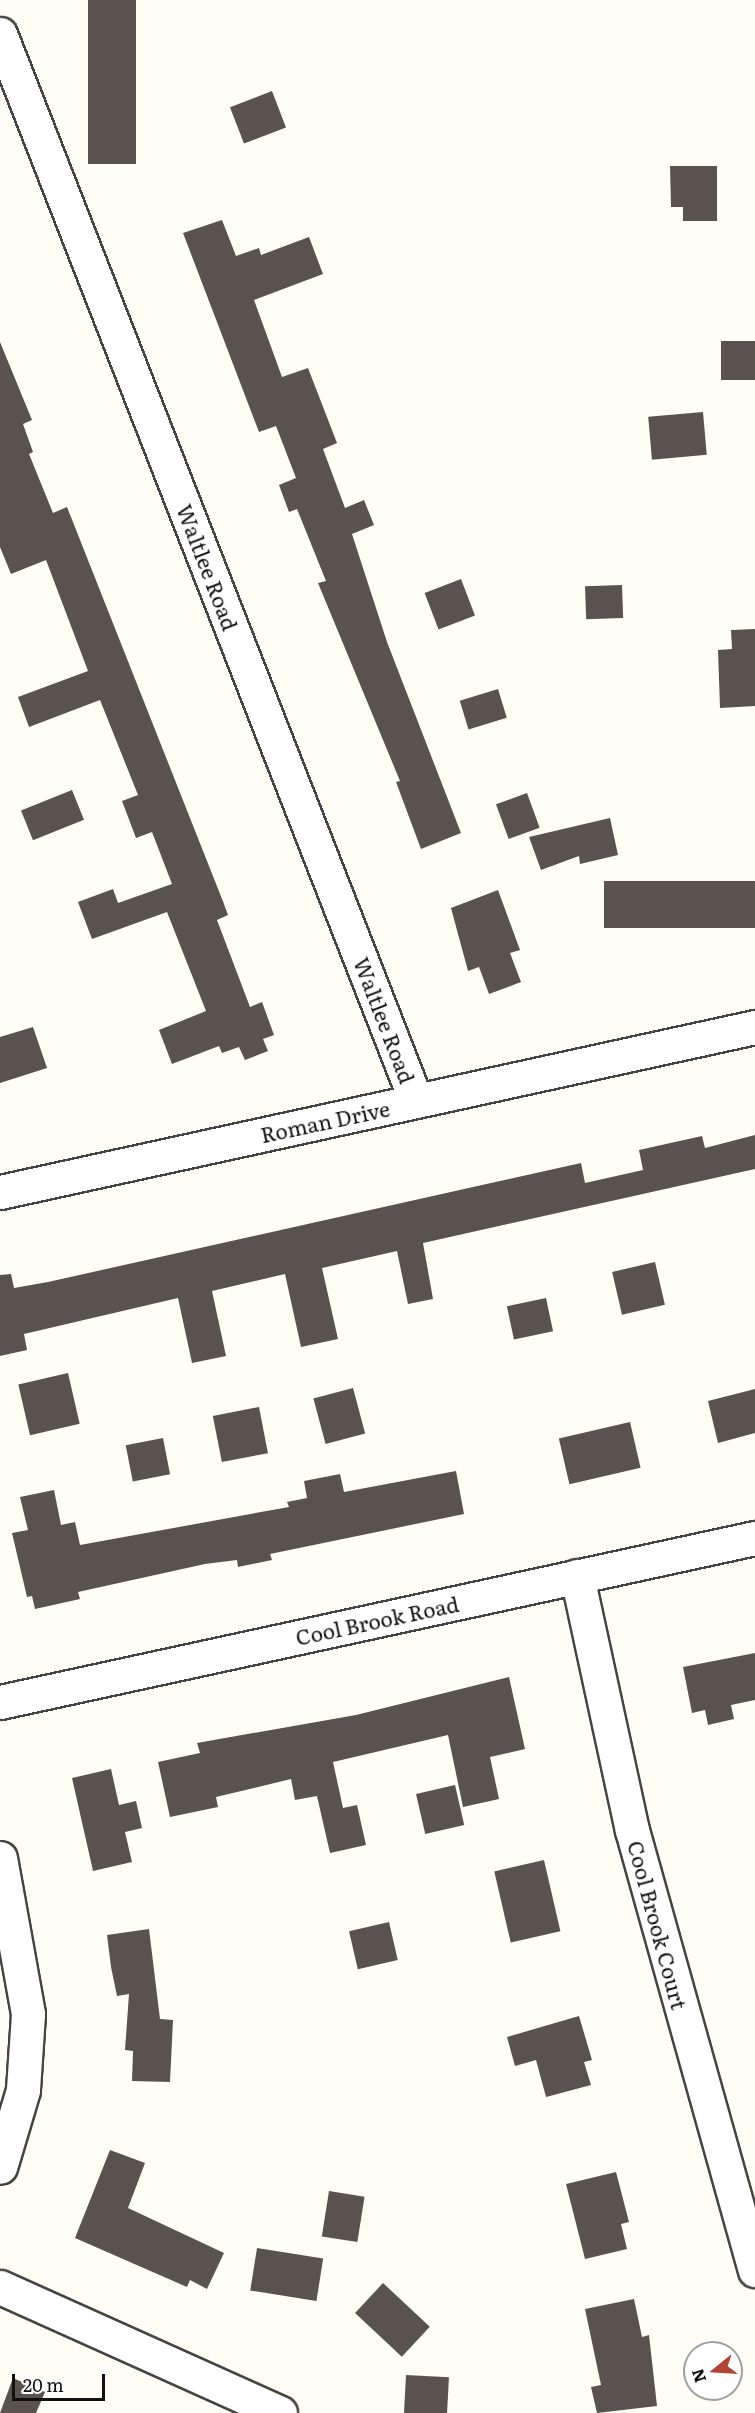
<!DOCTYPE html>
<style>
body{margin:0}
#map{position:relative;width:755px;height:2413px;overflow:hidden;background:#fefdf6;font-family:Literata,serif}
div>[style]{position:absolute}
.building>*{inset:0;background:#58534e;transform-origin:0 0}
.roads{filter:drop-shadow(2px 0 #444) drop-shadow(-2px 0 #444) drop-shadow(0 2px #444) drop-shadow(0 -2px #444)}
.street>*{height:33px;margin:-16.5px;padding:0 16.5px;transform-origin:16.5px;border-radius:16.5px;background:#fff}
span{translate:-50% -50%;white-space:nowrap;text-align:center;line-height:1.15;-webkit-text-stroke:6px #fff;paint-order:stroke}
.street-label{font-size:21px;color:#111}
.north{position:absolute;left:683px;top:2341px;width:60px;height:60px;box-sizing:border-box;background:#fff;border:2px solid #a0a0a0;border-radius:50%;rotate:252deg;font-size:16px;font-weight:700;line-height:24px;text-align:center;color:#111}
.north::after{content:'';display:block;margin:auto;width:21px;height:27px;background:#b34237;clip-path:polygon(50% 0,100% 100%,50% 72%,0 100%)}
.scale{position:absolute;left:12px;top:2374px;width:93px;height:27px;box-sizing:border-box;border:3px solid #111;border-top:0;padding-left:8px;font-size:18px;line-height:21px;white-space:nowrap;color:#111;-webkit-text-stroke:4px #fff;paint-order:stroke}
</style>
<div id="map">
<div class="building">
<div style="left:88px;top:0;width:48px;height:164px"></div>
<div style="left:272px;top:91px;width:39px;height:45px;rotate:69deg"></div>
<div style="clip-path:polygon(670px 166px,717px 166px,717px 221px,683px 221px,683px 207px,671px 207px)"></div>
<div style="clip-path:polygon(222px 220px,236px 256px,259px 248px,261px 255px,309px 237px,323px 274px,254px 300px,282px 377px,308px 368px,337px 443px,323px 449px,345px 508px,364px 500px,374px 525px,352px 534px,387px 642px,461px 833px,421px 849px,396px 782px,400px 781px,318px 583px,326px 581px,297px 509px,289px 512px,279px 485px,296px 478px,276px 426px,259px 432px,183px 233px)"></div>
<div style="left:755px;top:341px;width:39px;height:34px;rotate:90deg"></div>
<div style="clip-path:polygon(0 342px,32px 420px,23px 424px,33px 452px,29px 454px,53px 513px,67px 507px,224px 904px,228px 915px,217px 920px,250px 1007px,262px 1002px,274px 1035px,263px 1039px,268px 1051px,245px 1060px,239px 1047px,222px 1053px,219px 1046px,172px 1064px,159px 1030px,206px 1011px,167px 912px,92px 939px,78px 902px,113px 889px,118px 903px,172px 884px,152px 832px,136px 838px,122px 801px,138px 795px,100px 700px,29px 727px,18px 697px,88px 671px,46px 560px,11px 574px,0 547px)"></div>
<div style="left:703px;top:412px;width:43px;height:55px;rotate:85deg"></div>
<div style="left:461px;top:579px;width:39px;height:39px;rotate:69deg"></div>
<div style="left:622px;top:585px;width:33px;height:37px;rotate:88deg"></div>
<div style="clip-path:polygon(755px 629px,755px 706px,720px 708px,718px 650px,732px 649px,731px 630px)"></div>
<div style="left:498px;top:689px;width:30px;height:40px;rotate:73deg"></div>
<div style="left:72px;top:790px;width:32px;height:55px;rotate:68deg"></div>
<div style="left:527px;top:793px;width:37px;height:33px;rotate:70deg"></div>
<div style="clip-path:polygon(610px 818px,618px 855px,580px 864px,579px 856px,541px 870px,529px 837px)"></div>
<div style="left:755px;top:881px;width:47px;height:151px;rotate:90deg"></div>
<div style="clip-path:polygon(498px 890px,520px 950px,510px 953px,521px 982px,489px 994px,479px 967px,468px 971px,451px 908px)"></div>
<div style="clip-path:polygon(33px 1027px,47px 1068px,0 1083px,0 1037px)"></div>
<div style="clip-path:polygon(755px 1135px,755px 1169px,423px 1243px,433px 1299px,408px 1304px,397px 1251px,322px 1268px,338px 1339px,301px 1347px,285px 1274px,212px 1291px,226px 1356px,192px 1363px,178px 1298px,24px 1334px,27px 1350px,0 1356px,0 1275px,11px 1274px,14px 1288px,48px 1282px,581px 1163px,585px 1183px,643px 1170px,639px 1150px,702px 1136px,705px 1148px)"></div>
<div style="left:655px;top:1262px;width:44px;height:44px;rotate:77deg"></div>
<div style="left:546px;top:1298px;width:34px;height:40px;rotate:78deg"></div>
<div style="left:68px;top:1373px;width:52px;height:51px;rotate:77deg"></div>
<div style="left:353px;top:1388px;width:47px;height:41px;rotate:75deg"></div>
<div style="clip-path:polygon(755px 1389px,755px 1433px,718px 1443px,708px 1401px)"></div>
<div style="left:259px;top:1407px;width:47px;height:47px;rotate:79deg"></div>
<div style="left:630px;top:1422px;width:47px;height:73px;rotate:77deg"></div>
<div style="left:163px;top:1438px;width:37px;height:38px;rotate:79deg"></div>
<div style="clip-path:polygon(456px 1471px,464px 1514px,270px 1554px,272px 1560px,238px 1567px,237px 1560px,205px 1564px,78px 1592px,80px 1599px,35px 1609px,32px 1596px,27px 1597px,12px 1533px,28px 1530px,20px 1497px,54px 1490px,61px 1525px,75px 1522px,80px 1545px,289px 1507px,287px 1502px,307px 1498px,304px 1481px,340px 1474px,344px 1492px)"></div>
<div style="clip-path:polygon(755px 1653px,755px 1700px,731px 1705px,734px 1719px,708px 1725px,705px 1710px,692px 1713px,683px 1667px)"></div>
<div style="clip-path:polygon(509px 1677px,525px 1749px,490px 1757px,499px 1799px,463px 1807px,448px 1735px,333px 1762px,343px 1808px,357px 1805px,366px 1845px,330px 1853px,317px 1796px,295px 1800px,291px 1779px,216px 1797px,218px 1807px,170px 1817px,158px 1762px,200px 1753px,197px 1743px,356px 1715px)"></div>
<div style="clip-path:polygon(111px 1769px,119px 1805px,136px 1801px,142px 1828px,125px 1832px,132px 1862px,93px 1871px,72px 1778px)"></div>
<div style="left:455px;top:1785px;width:41px;height:40px;rotate:77deg"></div>
<div style="left:544px;top:1860px;width:73px;height:51px;rotate:77deg"></div>
<div style="left:389px;top:1922px;width:39px;height:41px;rotate:77deg"></div>
<div style="clip-path:polygon(149px 1929px,160px 2019px,173px 2020px,170px 2082px,132px 2081px,133px 2051px,125px 2050px,129px 1994px,117px 1996px,111px 1967px,107px 1935px)"></div>
<div style="clip-path:polygon(579px 2016px,592px 2060px,584px 2062px,591px 2085px,546px 2097px,536px 2060px,515px 2066px,507px 2037px)"></div>
<div style="clip-path:polygon(110px 2150px,145px 2163px,128px 2208px,224px 2253px,207px 2289px,190px 2280px,187px 2287px,75px 2238px)"></div>
<div style="clip-path:polygon(616px 2172px,629px 2222px,621px 2224px,627px 2249px,585px 2259px,566px 2184px)"></div>
<div style="left:329px;top:2191px;width:36px;height:46px;rotate:9deg"></div>
<div style="left:257px;top:2248px;width:67px;height:43px;rotate:9deg"></div>
<div style="left:383px;top:2283px;width:64px;height:41px;rotate:43deg"></div>
<div style="clip-path:polygon(634px 2299px,642px 2337px,649px 2335px,657px 2406px,597px 2413px,591px 2387px,601px 2385px,585px 2309px)"></div>
<div style="left:406px;top:2375px;width:43px;height:38px;rotate:3deg"></div>
<div style="clip-path:polygon(13px 2378px,45px 2392px,36px 2413px,0 2413px)"></div>
</div>
<div class="roads">
<div class="street">
<div style="left:0;top:34px;width:1145px;rotate:68.7deg"></div>
<div style="left:0;top:1192px;width:773px;rotate:-12.33deg"></div>
<div style="left:577px;top:1576px;width:260px;rotate:77.8deg"></div>
<div style="left:632px;top:1830px;width:457px;rotate:74.4deg"></div>
<div style="left:0;top:1702px;width:773px;rotate:-12.26deg"></div>
<div style="left:0;top:1858px;width:158px;rotate:79.8deg"></div>
<div style="left:28px;top:2014px;width:76px;rotate:93.8deg"></div>
<div style="left:23px;top:2090px;width:80px;rotate:106.6deg"></div>
<div style="left:0;top:2287px;width:307px;rotate:24.2deg"></div>
</div>
</div>
<div class="street-label">
<span style="left:208px;top:567px;rotate:69deg">Waltlee Road</span>
<span style="left:385px;top:1020px;rotate:69deg">Waltlee Road</span>
<span style="left:325px;top:1121px;rotate:-12deg">Roman Drive</span>
<span style="left:377px;top:1620px;rotate:-12deg">Cool Brook Road</span>
<span style="left:658px;top:1925px;rotate:75deg">Cool Brook Court</span>
</div>
<div class="north">N</div>
<div class="scale">20 m</div>
</div>
